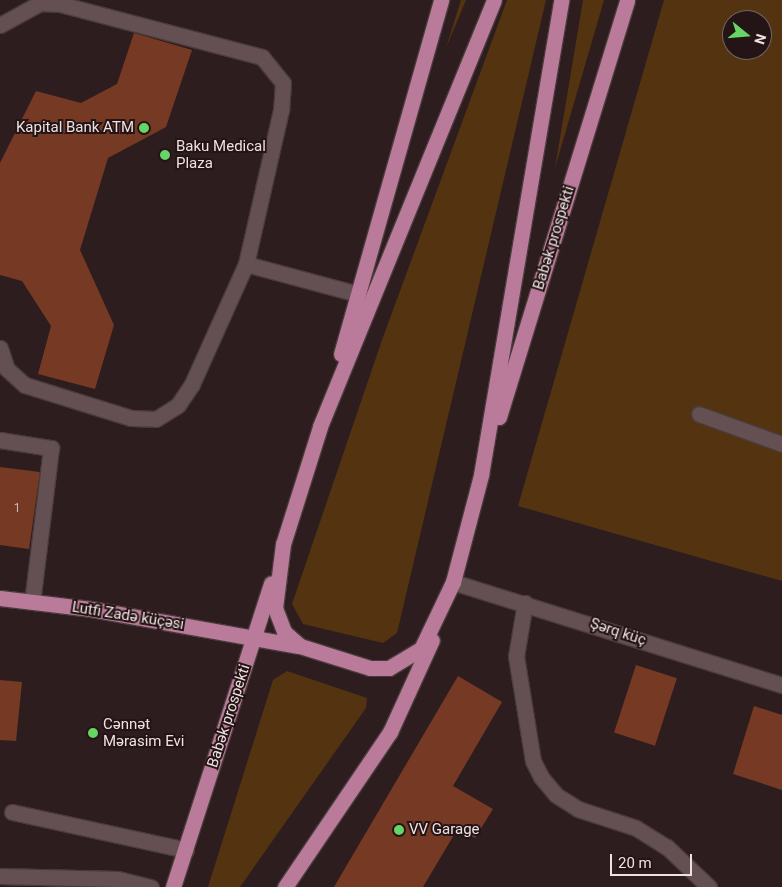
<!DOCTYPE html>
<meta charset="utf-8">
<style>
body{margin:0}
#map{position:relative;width:782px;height:887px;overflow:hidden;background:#2e1d1e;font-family:Roboto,sans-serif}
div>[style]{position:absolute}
.green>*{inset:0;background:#543410}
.building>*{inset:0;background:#763924;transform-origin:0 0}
.roads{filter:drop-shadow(1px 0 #493b3c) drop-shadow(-1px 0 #493b3c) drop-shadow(0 1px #493b3c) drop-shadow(0 -1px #493b3c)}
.minor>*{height:15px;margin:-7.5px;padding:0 7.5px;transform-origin:7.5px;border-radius:7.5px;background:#645052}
.major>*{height:15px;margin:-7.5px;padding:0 7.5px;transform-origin:7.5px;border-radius:7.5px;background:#b97b99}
.dots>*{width:14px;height:14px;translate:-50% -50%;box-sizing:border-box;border:2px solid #241415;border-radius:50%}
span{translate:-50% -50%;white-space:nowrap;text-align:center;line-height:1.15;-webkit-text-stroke:4px #241415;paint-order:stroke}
.number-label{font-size:12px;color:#cfb7b2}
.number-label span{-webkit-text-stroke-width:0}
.poi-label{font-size:15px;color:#ede1e1}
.right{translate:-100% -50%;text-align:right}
.left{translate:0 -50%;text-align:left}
.street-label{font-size:15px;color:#ede1e1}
.north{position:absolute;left:722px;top:10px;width:50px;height:50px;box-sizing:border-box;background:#241415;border:1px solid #746667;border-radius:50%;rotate:107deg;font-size:14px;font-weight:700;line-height:20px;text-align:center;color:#ede1e1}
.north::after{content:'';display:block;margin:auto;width:18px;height:22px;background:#67d466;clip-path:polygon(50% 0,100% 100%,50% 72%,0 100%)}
.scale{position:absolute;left:610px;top:854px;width:82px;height:22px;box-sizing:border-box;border:2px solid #ede1e1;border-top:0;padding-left:6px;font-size:15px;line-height:18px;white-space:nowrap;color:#ede1e1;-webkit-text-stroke:4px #241415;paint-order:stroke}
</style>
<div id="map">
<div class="green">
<div style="clip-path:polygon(461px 0,466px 0,446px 48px)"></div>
<div style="clip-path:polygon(507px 0,546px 0,397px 633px,383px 643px,303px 624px,292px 604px,382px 340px)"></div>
<div style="clip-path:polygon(583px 0,604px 0,555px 168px)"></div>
<div style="clip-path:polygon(evenodd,664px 0,782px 0,782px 581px,518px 506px,664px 0,732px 20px,762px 20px,762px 50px,732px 50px,732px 20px)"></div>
<div style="clip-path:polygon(287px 671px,367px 698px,366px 708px,240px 887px,208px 887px,273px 680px)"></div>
</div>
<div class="building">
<div style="clip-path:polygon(134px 33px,192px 50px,166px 127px,108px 158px,80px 250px,114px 325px,95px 389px,38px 374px,51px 326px,22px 281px,0 275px,0 163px,36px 91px,81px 103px,117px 84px)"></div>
<div style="clip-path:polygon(0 467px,40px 472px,29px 549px,0 545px)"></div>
<div style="left:636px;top:665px;width:43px;height:71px;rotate:18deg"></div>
<div style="clip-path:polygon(458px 676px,502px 702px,453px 786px,493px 809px,475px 838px,458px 828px,423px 887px,334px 887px)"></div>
<div style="clip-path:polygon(0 680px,22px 682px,16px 741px,0 740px)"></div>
<div style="clip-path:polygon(754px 706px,782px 715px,782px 790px,733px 774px)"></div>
</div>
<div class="roads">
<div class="minor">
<div style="left:0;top:25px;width:46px;rotate:-28.8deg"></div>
<div style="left:40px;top:3px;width:20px;rotate:3deg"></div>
<div style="left:60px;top:4px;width:209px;rotate:14.7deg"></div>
<div style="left:262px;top:57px;width:33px;rotate:51deg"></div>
<div style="left:283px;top:83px;width:27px;rotate:94deg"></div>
<div style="left:281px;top:110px;width:158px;rotate:102.8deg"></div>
<div style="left:246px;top:264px;width:116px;rotate:15deg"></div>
<div style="left:0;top:348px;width:22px;rotate:72deg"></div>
<div style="left:7px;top:369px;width:24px;rotate:42deg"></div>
<div style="left:25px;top:385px;width:111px;rotate:17.3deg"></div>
<div style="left:131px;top:418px;width:25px;rotate:2deg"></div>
<div style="left:156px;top:419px;width:26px;rotate:-32deg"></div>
<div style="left:178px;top:405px;width:25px;rotate:-56deg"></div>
<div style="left:192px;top:384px;width:132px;rotate:-65.8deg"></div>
<div style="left:699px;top:414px;width:88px;rotate:19.9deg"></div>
<div style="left:0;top:440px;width:52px;rotate:8.9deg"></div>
<div style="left:51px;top:448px;width:155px;rotate:97deg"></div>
<div style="left:453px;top:582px;width:345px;rotate:17.4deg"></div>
<div style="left:525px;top:603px;width:54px;rotate:99.6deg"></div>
<div style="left:516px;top:656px;width:106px;rotate:80.8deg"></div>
<div style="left:533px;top:761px;width:18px;rotate:63deg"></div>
<div style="left:541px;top:777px;width:23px;rotate:50deg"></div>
<div style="left:556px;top:795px;width:26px;rotate:32deg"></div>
<div style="left:578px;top:809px;width:61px;rotate:18.1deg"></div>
<div style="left:636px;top:828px;width:36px;rotate:32deg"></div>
<div style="left:667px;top:847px;width:58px;rotate:43.6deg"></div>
<div style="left:12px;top:812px;width:178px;rotate:12.3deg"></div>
<div style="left:0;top:876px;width:118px;rotate:1.5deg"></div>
<div style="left:118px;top:879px;width:34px;rotate:14deg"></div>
</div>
<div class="major">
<div style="left:494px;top:0;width:461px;rotate:112.2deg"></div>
<div style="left:320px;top:427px;width:123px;rotate:107.5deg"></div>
<div style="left:283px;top:544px;width:64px;rotate:97.1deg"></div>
<div style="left:275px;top:608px;width:26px;rotate:69deg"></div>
<div style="left:284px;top:632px;width:21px;rotate:41deg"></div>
<div style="left:300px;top:646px;width:73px;rotate:17.4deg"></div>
<div style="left:370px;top:668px;width:19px"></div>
<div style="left:389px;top:668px;width:37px;rotate:-31deg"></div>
<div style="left:421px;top:649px;width:74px;rotate:-64.5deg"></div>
<div style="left:453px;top:582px;width:111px;rotate:-75.3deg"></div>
<div style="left:481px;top:475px;width:482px;rotate:-80.4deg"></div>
<div style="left:341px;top:354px;width:368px;rotate:-74.2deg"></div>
<div style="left:499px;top:417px;width:436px;rotate:-72.9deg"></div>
<div style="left:0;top:598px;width:92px;rotate:6.9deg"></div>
<div style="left:91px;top:609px;width:211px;rotate:10.1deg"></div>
<div style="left:173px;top:887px;width:319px;rotate:-72.1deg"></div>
<div style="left:285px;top:887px;width:187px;rotate:-55.9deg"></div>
<div style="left:390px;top:732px;width:101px;rotate:-65.5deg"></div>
</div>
</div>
<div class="dots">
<div style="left:144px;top:128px;background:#67d466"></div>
<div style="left:165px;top:155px;background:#67d466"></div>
<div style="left:93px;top:733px;background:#67d466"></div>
<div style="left:399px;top:830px;background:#67d466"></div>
</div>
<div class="number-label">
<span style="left:17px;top:509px">1</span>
</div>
<div class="poi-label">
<span class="right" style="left:134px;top:128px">Kapital Bank ATM</span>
<span class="left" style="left:176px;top:155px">Baku Medical<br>Plaza</span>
<span class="left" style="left:103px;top:733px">Cənnət<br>Mərasim Evi</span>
<span class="left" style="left:409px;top:830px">VV Garage</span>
</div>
<div class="street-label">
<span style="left:554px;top:238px;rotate:-73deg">Babək prospekti</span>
<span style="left:128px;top:616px;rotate:9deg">Lutfi Zadə küçəsi</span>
<span style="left:618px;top:632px;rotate:18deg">Şərq küç</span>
<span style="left:229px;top:716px;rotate:-72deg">Babək prospekti</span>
</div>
<div class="north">N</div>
<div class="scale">20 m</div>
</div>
